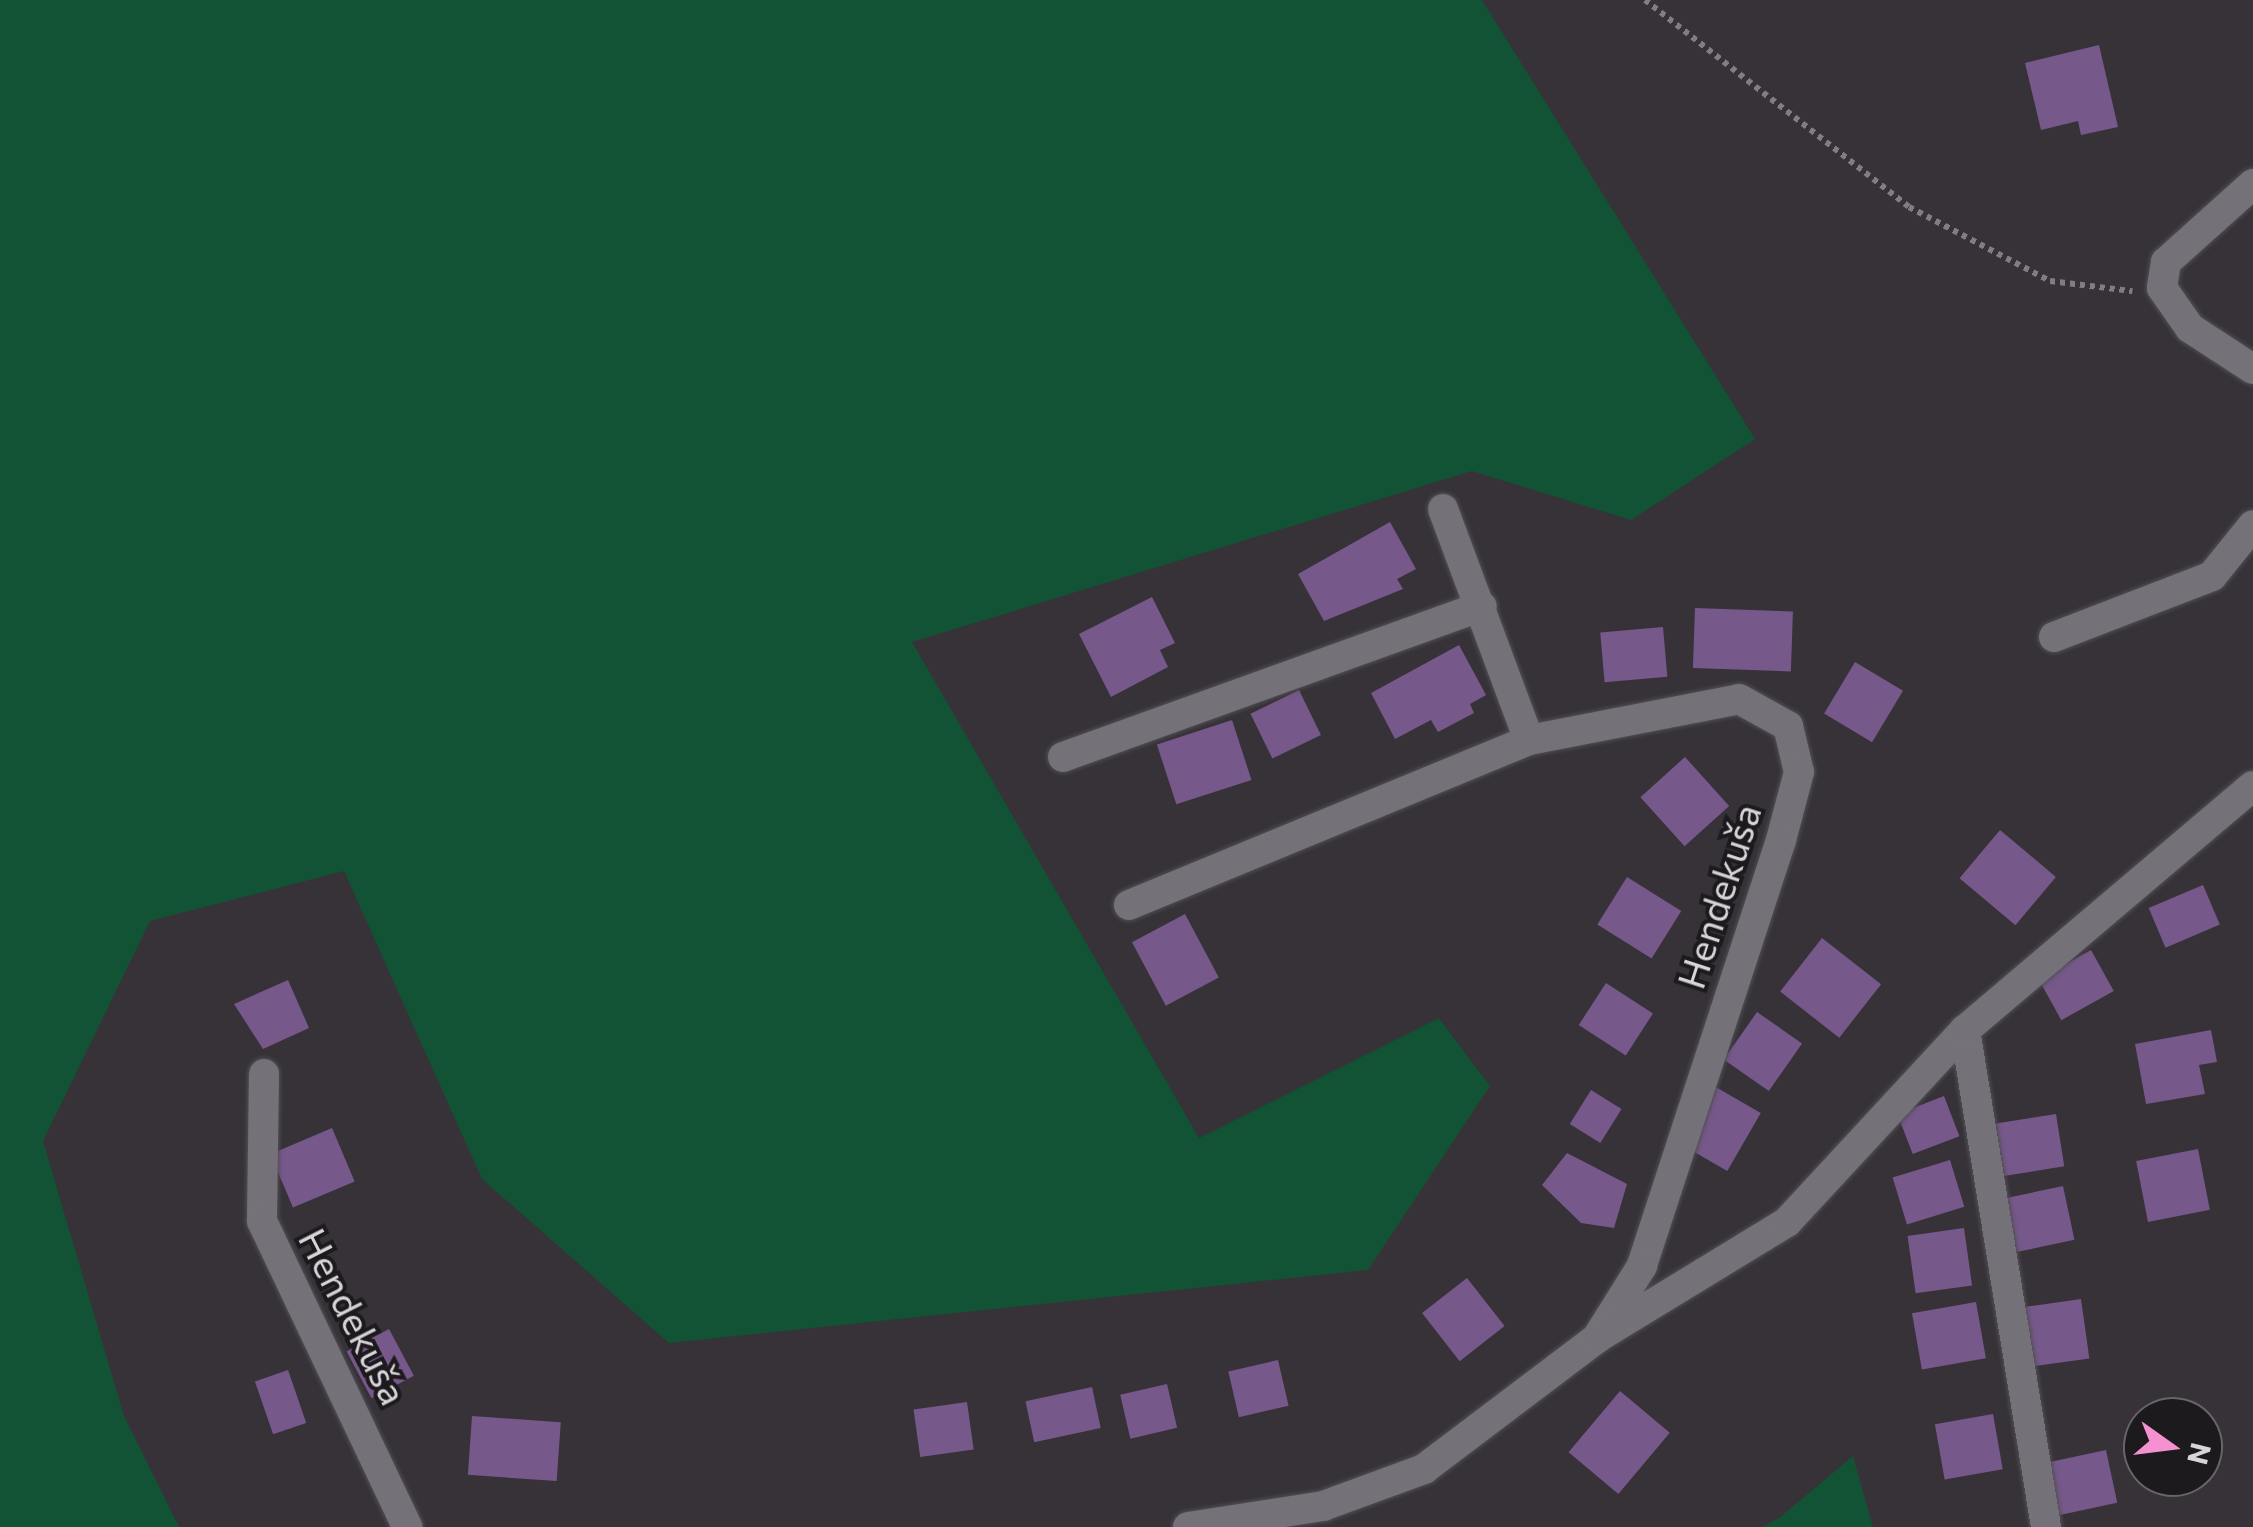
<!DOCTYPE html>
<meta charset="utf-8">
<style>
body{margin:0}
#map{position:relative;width:2253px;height:1527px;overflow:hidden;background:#363238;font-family:Commissioner,sans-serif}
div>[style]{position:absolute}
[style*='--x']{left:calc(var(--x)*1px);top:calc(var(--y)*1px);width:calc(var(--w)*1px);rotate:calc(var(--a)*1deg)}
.green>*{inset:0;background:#125335}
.building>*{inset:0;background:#77588b;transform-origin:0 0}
.path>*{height:6px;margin-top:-3px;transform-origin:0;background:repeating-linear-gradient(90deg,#817d83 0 5px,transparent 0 10px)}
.roads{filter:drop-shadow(0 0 2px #514e54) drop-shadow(0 0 2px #514e54)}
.minor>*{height:30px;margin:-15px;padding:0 15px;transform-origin:15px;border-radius:15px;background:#757179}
span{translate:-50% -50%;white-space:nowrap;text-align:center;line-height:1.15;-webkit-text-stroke:8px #1c1a1d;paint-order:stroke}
.street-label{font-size:38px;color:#d8d5da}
.north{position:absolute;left:2123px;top:1397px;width:100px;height:100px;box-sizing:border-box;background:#1c1a1d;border:2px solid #676569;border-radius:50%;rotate:104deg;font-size:28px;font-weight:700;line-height:40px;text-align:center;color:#d8d5da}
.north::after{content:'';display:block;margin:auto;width:35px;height:45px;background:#f590d1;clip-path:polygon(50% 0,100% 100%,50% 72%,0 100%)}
</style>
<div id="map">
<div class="green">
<div style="clip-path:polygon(0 0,1482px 0,1755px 439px,1631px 520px,1472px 471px,912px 642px,1199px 1138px,1439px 1018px,1490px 1086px,1368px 1270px,669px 1343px,482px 1179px,344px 871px,150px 921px,43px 1141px,124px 1416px,179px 1527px,0 1527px)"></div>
<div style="clip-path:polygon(1853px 1456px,1873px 1527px,1762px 1527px,1779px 1518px)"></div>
</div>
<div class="building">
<div style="clip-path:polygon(2099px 45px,2118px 127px,2081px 135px,2078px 121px,2041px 130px,2025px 63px)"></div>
<div style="clip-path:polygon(1390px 522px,1416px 569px,1397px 579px,1403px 589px,1324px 621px,1298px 574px)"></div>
<div style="clip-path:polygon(1152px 597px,1175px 643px,1160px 650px,1168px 667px,1111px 697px,1079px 634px)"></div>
<div style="left:1695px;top:608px;width:98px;height:60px;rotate:2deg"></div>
<div style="left:1663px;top:627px;width:50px;height:63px;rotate:85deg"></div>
<div style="clip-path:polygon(1459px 645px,1486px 695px,1470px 704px,1474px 713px,1438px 732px,1431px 720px,1395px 739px,1371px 693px)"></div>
<div style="left:1855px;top:662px;width:56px;height:60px;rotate:31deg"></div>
<div style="left:1299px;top:690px;width:50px;height:54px;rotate:64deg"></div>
<div style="left:1232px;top:720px;width:63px;height:79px;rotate:72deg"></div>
<div style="left:1685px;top:757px;width:66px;height:60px;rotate:48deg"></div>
<div style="left:2000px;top:830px;width:73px;height:63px;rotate:40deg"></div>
<div style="left:1627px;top:877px;width:64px;height:56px;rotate:32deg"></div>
<div style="left:2203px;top:885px;width:43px;height:59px;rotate:67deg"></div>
<div style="left:1185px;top:914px;width:72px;height:60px;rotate:62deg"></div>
<div style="left:1822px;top:938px;width:75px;height:68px;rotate:38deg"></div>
<div style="left:2091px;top:950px;width:47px;height:60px;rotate:61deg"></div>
<div style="clip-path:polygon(288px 980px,309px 1028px,263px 1049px,234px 1004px)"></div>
<div style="left:1606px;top:983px;width:56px;height:50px;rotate:33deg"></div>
<div style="left:1757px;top:1012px;width:55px;height:58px;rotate:35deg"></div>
<div style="clip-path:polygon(2211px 1030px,2217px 1062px,2199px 1065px,2205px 1094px,2146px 1104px,2135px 1044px)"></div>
<div style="left:1714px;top:1086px;width:54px;height:67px;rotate:30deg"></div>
<div style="left:1591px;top:1090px;width:36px;height:40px;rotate:32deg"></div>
<div style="left:1944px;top:1096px;width:43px;height:50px;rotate:69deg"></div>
<div style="left:2056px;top:1114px;width:53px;height:61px;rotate:81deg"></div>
<div style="left:332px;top:1128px;width:58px;height:67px;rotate:67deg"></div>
<div style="left:2198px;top:1149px;width:62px;height:63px;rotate:79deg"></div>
<div style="clip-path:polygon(1567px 1153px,1627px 1184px,1614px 1228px,1581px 1223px,1542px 1185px)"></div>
<div style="left:1950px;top:1160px;width:49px;height:60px;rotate:73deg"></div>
<div style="left:2063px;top:1186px;width:55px;height:59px;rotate:78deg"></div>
<div style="left:1964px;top:1228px;width:58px;height:57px;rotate:82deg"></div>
<div style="left:1467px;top:1278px;width:61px;height:57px;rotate:52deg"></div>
<div style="left:2081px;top:1299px;width:60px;height:61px;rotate:82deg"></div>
<div style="left:1976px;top:1302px;width:57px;height:65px;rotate:80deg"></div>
<div style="left:389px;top:1329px;width:53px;height:48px;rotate:62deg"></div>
<div style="left:1278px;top:1360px;width:47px;height:51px;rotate:77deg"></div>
<div style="left:288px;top:1370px;width:56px;height:35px;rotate:71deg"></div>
<div style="left:1167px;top:1384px;width:45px;height:48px;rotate:77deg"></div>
<div style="left:1092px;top:1387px;width:42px;height:68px;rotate:78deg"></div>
<div style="left:1620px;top:1391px;width:65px;height:80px;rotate:40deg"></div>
<div style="left:967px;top:1402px;width:48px;height:54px;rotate:82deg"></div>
<div style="left:1993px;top:1414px;width:56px;height:59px;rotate:80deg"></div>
<div style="left:472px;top:1416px;width:89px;height:59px;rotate:4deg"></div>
<div style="left:2106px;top:1450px;width:54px;height:61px;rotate:78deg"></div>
</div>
<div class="path">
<div style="--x:1645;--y:0;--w:335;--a:38.1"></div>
<div style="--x:1909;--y:207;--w:159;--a:27.7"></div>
<div style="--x:2050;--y:281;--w:83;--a:7"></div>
</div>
<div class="roads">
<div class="minor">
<div style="--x:2253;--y:184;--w:117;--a:138.1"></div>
<div style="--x:2166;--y:262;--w:26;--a:99"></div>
<div style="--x:2162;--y:288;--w:49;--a:55"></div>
<div style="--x:2190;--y:328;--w:75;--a:33.1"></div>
<div style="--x:1443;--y:509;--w:246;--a:69.6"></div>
<div style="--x:2054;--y:637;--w:169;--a:-21.1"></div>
<div style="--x:2212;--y:576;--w:65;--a:-51.2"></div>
<div style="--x:1063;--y:757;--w:445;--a:-19.8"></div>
<div style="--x:1129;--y:905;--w:433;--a:-22.4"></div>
<div style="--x:1529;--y:740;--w:214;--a:-11"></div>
<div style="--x:1739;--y:699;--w:56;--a:28.9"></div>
<div style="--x:1788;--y:726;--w:47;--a:76.6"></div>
<div style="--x:1799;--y:772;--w:70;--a:104.8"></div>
<div style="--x:1781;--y:840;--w:448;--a:108.1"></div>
<div style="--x:1642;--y:1266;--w:85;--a:122"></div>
<div style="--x:1965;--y:1030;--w:504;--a:80.74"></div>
<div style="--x:264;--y:1074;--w:147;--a:90.8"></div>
<div style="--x:262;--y:1221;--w:339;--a:64.6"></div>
<div style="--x:1188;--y:1527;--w:137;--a:-8.8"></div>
<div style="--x:1323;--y:1506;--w:108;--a:-20.1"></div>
<div style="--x:1424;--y:1469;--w:217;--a:-37.1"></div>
<div style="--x:1597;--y:1338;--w:223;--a:-31.4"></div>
<div style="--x:1787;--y:1222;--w:262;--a:-47.2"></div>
<div style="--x:1965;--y:1030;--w:377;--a:-40.3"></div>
</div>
</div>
<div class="street-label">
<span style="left:1718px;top:896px;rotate:-72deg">Hendekuša</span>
<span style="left:354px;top:1316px;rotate:63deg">Hendekuša</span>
</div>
<div class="north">N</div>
</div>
